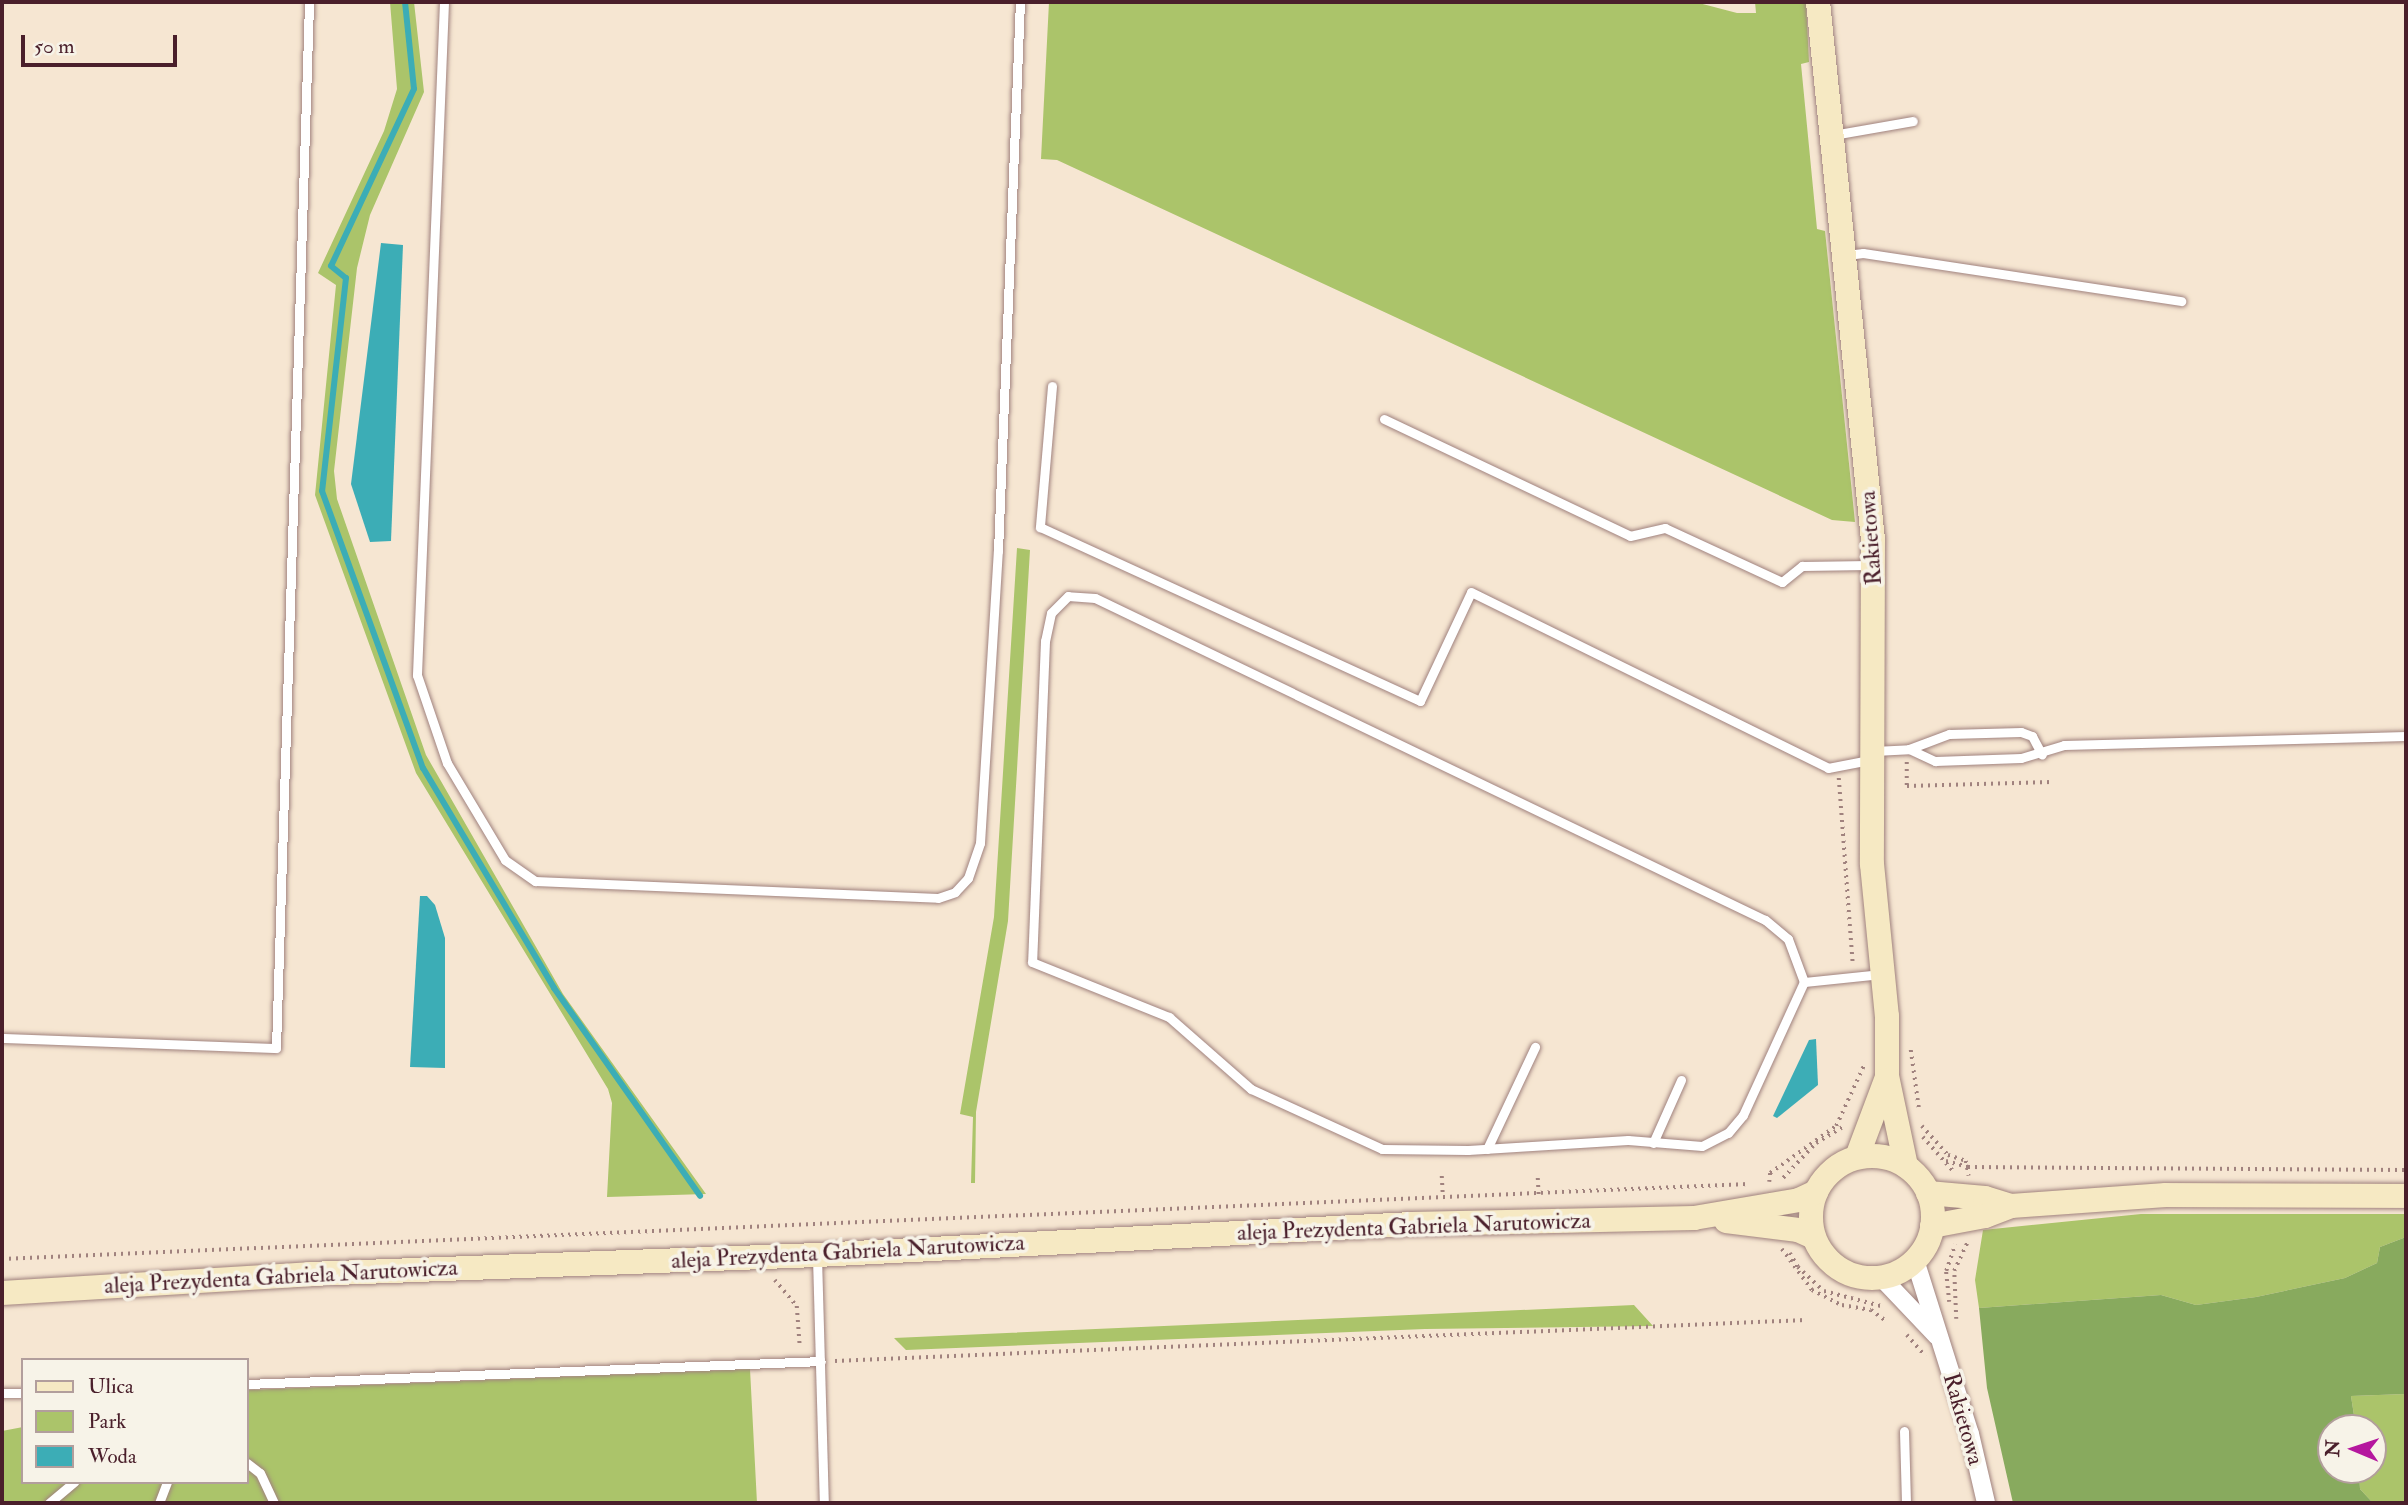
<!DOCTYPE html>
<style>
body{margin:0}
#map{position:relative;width:2408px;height:1505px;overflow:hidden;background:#f6e6d2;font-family:"IM FELL Double Pica",serif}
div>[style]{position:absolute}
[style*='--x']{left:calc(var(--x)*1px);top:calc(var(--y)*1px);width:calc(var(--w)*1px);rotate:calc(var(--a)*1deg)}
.green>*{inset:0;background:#abc46a}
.forest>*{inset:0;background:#88aa5e}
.water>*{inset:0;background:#3cadb6}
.stream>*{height:6px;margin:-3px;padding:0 3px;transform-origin:3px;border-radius:3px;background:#3cadb6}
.path>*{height:3.5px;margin-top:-1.75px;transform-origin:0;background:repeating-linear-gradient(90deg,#a0827e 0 2px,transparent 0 7px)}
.roads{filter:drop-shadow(0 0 2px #a0827e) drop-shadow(0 0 2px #a0827e)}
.lane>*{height:9px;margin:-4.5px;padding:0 4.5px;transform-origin:4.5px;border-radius:4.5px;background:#fff}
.street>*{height:18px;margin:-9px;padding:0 9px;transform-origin:9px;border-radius:9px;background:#fff}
.secondary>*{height:24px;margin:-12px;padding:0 12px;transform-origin:12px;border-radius:12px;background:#f6e9c3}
.secondary>.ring{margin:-12px;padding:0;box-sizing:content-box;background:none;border:24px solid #f6e9c3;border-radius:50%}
span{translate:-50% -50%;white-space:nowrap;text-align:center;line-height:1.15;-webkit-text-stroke:7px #f7f3e8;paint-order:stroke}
.street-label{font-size:23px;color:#4a1f2b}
.frame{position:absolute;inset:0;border:4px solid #4a1f2b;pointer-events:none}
.legend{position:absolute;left:21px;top:1358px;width:228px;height:126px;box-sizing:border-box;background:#f7f3e8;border:2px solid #b29e9c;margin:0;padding:9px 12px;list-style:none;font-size:21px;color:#4a1f2b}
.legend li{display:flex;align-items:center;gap:14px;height:35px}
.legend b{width:35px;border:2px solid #b29e9c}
.north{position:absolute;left:2317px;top:1414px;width:70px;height:70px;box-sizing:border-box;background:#f7f3e8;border:2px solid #b29e9c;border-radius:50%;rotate:272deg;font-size:19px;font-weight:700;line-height:28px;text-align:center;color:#4a1f2b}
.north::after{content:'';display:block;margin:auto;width:24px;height:32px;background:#b5179e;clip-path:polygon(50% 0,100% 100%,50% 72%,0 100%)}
.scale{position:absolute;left:21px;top:35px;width:156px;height:32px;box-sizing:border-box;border:4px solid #4a1f2b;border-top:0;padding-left:9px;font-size:21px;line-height:24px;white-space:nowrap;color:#4a1f2b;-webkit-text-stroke:5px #f7f3e8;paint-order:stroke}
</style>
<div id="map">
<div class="green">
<div style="clip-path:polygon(390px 2px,414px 2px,424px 92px,370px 215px,357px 268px,334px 471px,337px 499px,426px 755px,563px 994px,706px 1194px,607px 1197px,612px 1103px,608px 1089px,416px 773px,315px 495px,336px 285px,318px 273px,384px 131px,397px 89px)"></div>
<div style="clip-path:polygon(1049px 2px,1695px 2px,1737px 13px,1756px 13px,1755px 2px,1806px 2px,1809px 62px,1801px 64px,1817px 229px,1825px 231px,1855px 522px,1832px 520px,1057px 160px,1041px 159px)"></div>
<div style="clip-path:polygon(1017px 548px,1030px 550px,1008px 921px,976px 1112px,975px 1183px,971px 1183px,973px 1117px,960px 1114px,994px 917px)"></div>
<div style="clip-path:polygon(2141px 1214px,2406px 1214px,2406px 1237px,2380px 1247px,2377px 1263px,2345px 1278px,2256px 1297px,2196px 1305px,2161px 1295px,1979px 1308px,1975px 1280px,1983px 1230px)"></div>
<div style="clip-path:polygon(1634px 1305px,1653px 1326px,1425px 1329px,906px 1350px,894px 1338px)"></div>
<div style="clip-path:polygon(750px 1369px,757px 1503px,2px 1503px,2px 1431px,23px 1427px,23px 1482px,247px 1482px,247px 1390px)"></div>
<div style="clip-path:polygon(2406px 1394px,2406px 1503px,2373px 1503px,2360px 1489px,2359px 1470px,2373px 1470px,2373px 1428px,2356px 1428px,2351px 1396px)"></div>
</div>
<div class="forest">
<div style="clip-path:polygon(2406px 1237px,2406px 1394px,2351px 1396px,2356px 1428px,2331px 1428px,2331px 1470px,2359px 1470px,2360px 1489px,2373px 1503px,2013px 1503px,1987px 1388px,1979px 1308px,2161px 1295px,2196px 1305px,2256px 1297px,2345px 1278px,2377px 1263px,2380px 1247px)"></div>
</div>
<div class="water">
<div style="clip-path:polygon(381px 243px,403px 245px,391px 541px,370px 542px,351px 484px)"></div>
<div style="clip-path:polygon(420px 896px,427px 896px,435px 905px,445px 938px,445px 1068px,410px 1067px)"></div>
<div style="clip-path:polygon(1816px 1039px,1818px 1085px,1777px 1118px,1773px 1116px,1809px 1040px)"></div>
</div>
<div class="stream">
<div style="--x:405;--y:2;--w:87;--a:84.1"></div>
<div style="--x:414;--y:89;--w:195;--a:115.1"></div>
<div style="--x:331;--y:266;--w:19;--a:39"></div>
<div style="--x:346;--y:278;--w:214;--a:96.4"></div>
<div style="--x:322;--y:491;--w:295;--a:70"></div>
<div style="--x:423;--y:768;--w:256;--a:59.2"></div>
<div style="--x:554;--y:988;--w:254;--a:54.9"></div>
</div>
<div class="path">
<div style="--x:1907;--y:762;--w:24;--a:90"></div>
<div style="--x:1907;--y:786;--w:145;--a:-1.6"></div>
<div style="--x:1839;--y:778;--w:186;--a:85.7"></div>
<div style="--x:1911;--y:1050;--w:59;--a:82.1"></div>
<div style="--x:1922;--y:1126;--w:39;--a:48"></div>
<div style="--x:1948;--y:1155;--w:19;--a:18"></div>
<div style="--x:1966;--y:1161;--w:15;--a:79"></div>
<div style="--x:1923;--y:1137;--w:48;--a:48.4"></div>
<div style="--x:1946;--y:1161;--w:23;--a:15"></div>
<div style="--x:1968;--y:1167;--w:438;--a:0.4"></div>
<div style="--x:1442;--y:1176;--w:21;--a:87"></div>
<div style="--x:1538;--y:1178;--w:17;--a:87"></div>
<div style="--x:1783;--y:1178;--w:48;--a:-46.7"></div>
<div style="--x:1816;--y:1143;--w:31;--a:-31"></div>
<div style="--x:1769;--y:1182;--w:9;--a:-84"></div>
<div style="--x:1770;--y:1173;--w:81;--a:-35.5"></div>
<div style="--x:1836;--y:1126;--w:67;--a:-65.3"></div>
<div style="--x:1782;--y:1249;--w:51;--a:53.8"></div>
<div style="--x:1812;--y:1290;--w:34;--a:27"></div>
<div style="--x:1842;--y:1305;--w:29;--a:10"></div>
<div style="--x:1871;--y:1310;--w:19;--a:36"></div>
<div style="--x:1790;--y:1253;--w:16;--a:60"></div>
<div style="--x:1798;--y:1267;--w:35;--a:43"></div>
<div style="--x:1824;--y:1291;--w:59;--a:14.7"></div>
<div style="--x:2;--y:1259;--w:1748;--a:-2.46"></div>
<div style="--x:775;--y:1280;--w:34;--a:50"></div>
<div style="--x:797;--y:1306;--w:41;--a:85.8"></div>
<div style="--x:1949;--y:1302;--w:31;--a:-96"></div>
<div style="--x:1946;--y:1271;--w:28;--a:-71"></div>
<div style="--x:1956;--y:1319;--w:48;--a:-92.4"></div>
<div style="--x:1954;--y:1271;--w:31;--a:-65"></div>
<div style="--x:1907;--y:1335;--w:28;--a:49"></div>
<div style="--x:835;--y:1361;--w:971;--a:-2.42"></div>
</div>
<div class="roads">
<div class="lane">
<div style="--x:444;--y:2;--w:674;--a:92.3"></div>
<div style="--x:417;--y:675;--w:93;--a:71.2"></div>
<div style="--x:447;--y:763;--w:113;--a:59.1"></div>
<div style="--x:505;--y:860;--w:37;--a:35"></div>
<div style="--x:535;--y:881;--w:403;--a:2.4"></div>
<div style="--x:938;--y:898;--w:18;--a:-19"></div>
<div style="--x:955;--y:892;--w:19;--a:-47"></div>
<div style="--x:968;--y:878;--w:37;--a:-71"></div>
<div style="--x:980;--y:843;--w:293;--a:-86.5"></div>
<div style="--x:998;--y:551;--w:549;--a:-87.71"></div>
<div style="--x:1833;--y:135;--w:81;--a:-9.9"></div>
<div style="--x:1847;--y:255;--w:16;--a:-7"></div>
<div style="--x:1863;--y:253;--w:322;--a:8.6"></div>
<div style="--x:1052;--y:386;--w:142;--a:94.9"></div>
<div style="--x:1040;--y:527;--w:418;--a:24.6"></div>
<div style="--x:1420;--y:701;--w:120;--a:-64.9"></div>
<div style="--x:1471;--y:592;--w:398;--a:26.2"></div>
<div style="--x:1828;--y:768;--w:42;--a:-11"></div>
<div style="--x:1384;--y:419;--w:272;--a:25.4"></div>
<div style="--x:1630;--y:536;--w:36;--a:-13"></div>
<div style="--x:1665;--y:528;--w:129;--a:24.8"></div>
<div style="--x:1782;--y:582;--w:26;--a:-39"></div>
<div style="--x:1802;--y:566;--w:67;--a:-0.9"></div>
<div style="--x:1909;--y:749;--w:29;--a:25"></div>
<div style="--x:1935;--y:761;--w:86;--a:-2"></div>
<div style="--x:2021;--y:758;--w:45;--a:-16.8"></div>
<div style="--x:2064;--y:745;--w:342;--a:-1.5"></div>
<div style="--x:1874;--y:751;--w:35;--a:-3"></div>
<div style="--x:1909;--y:749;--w:43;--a:-20.6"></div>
<div style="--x:1949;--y:734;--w:72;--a:-1.6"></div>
<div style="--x:2021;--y:732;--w:12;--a:20"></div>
<div style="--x:2032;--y:736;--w:21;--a:62"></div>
<div style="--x:1804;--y:982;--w:46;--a:-110.4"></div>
<div style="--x:1788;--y:939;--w:30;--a:-140"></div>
<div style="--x:1765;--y:920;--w:743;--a:-154.33"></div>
<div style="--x:1095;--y:598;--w:27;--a:-176"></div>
<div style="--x:1068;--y:596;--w:24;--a:135"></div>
<div style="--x:1051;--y:613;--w:29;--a:102"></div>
<div style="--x:1045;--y:641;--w:321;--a:92.3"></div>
<div style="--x:1032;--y:962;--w:148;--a:21.9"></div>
<div style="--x:1169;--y:1017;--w:109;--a:41.3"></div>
<div style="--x:1251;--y:1089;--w:144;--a:24.6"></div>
<div style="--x:1382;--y:1149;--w:86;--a:0.7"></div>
<div style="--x:1468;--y:1150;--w:160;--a:-3.6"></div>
<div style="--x:1628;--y:1140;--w:74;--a:4.6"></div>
<div style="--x:1702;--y:1146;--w:29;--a:-27"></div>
<div style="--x:1728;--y:1133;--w:23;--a:-50"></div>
<div style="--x:1743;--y:1115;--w:146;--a:-65.4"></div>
<div style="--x:1804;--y:982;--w:78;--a:-5.9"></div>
<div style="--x:2;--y:1038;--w:274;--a:2.1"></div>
<div style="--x:276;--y:1048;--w:1047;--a:-88.19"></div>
<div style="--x:1653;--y:1143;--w:69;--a:-66"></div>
<div style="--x:1487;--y:1149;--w:113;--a:-64.8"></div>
<div style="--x:817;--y:1257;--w:246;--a:88.4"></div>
<div style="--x:247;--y:1384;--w:574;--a:-2.29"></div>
<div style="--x:2;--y:1393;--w:21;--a:0"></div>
<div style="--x:1904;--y:1431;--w:72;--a:88.4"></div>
<div style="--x:247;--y:1463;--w:16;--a:38"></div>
<div style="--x:260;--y:1473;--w:33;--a:65"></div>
<div style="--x:49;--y:1503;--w:33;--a:-40"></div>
<div style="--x:159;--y:1503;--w:22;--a:-69"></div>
</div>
<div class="street">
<div style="--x:1915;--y:1260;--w:182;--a:72.5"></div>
<div style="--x:1970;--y:1434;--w:71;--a:76.9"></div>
<div style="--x:1881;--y:1277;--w:81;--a:46.5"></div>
</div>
<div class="secondary">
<div style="--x:1818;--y:2;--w:541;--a:84.16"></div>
<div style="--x:1873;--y:540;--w:324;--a:90.2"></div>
<div style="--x:1872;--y:864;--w:153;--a:84.4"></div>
<div style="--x:1887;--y:1016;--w:60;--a:90"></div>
<div style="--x:1887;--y:1076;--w:92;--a:78.1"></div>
<div class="ring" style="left:1811px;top:1156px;width:98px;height:98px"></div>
<div style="--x:1857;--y:1157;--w:82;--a:-69.4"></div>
<div style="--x:1928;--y:1193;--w:57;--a:5"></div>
<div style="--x:1985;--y:1198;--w:27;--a:17"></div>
<div style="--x:1726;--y:1221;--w:73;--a:7.1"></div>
<div style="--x:1798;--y:1230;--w:17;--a:24"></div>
<div style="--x:1932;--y:1226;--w:54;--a:-10.7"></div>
<div style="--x:1985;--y:1216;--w:28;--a:-21"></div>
<div style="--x:2011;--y:1206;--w:155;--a:-4.1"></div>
<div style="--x:2166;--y:1195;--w:240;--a:0.2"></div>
<div style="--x:2;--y:1293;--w:308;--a:-3.5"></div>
<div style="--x:309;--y:1274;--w:508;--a:-2.14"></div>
<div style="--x:817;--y:1255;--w:596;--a:-2.98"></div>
<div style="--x:1412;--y:1224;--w:282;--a:-1.2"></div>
<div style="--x:1694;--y:1218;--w:107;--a:-9.7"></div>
<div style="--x:1799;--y:1200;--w:19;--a:-25"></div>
</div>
</div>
<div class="street-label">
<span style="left:1871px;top:538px;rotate:-94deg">Rakietowa</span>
<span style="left:1414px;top:1227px;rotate:-2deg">aleja Prezydenta Gabriela Narutowicza</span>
<span style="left:848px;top:1252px;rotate:-3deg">aleja Prezydenta Gabriela Narutowicza</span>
<span style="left:281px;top:1277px;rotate:-3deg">aleja Prezydenta Gabriela Narutowicza</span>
<span style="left:1963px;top:1419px;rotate:74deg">Rakietowa</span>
</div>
<div class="frame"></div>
<ul class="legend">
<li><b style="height:9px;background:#f6e9c3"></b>Ulica</li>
<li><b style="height:19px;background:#abc46a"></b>Park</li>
<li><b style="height:19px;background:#3cadb6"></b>Woda</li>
</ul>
<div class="north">N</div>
<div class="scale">50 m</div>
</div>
